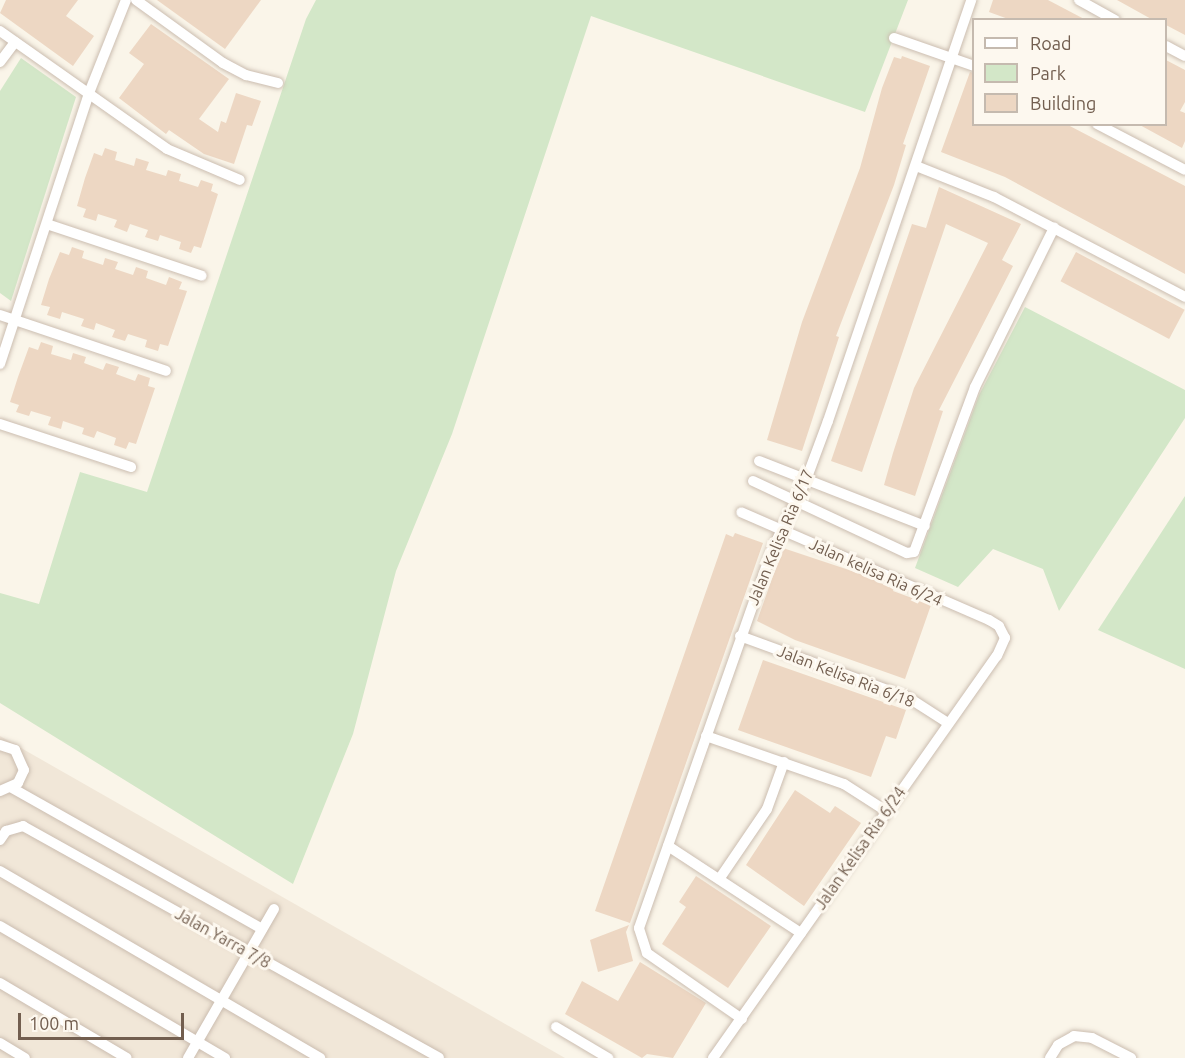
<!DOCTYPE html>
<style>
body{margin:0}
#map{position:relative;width:1185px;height:1058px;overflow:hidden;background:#faf5e9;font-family:Ubuntu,sans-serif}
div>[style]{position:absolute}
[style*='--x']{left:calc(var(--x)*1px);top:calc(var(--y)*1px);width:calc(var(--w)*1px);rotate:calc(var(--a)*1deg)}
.residential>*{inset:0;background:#f1e7d8}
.green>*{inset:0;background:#d3e7c8}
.building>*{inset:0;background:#edd7c3;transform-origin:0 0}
.roads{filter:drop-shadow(0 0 2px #cbbdb0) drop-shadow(0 0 2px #cbbdb0)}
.minor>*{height:10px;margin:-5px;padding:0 5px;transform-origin:5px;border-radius:5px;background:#fff}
span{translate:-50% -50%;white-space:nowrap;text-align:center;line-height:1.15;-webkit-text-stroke:6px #fdf8ef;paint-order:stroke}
.street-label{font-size:16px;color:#725e4f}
.legend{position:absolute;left:972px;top:18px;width:195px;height:108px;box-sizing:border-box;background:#fdf8ef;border:2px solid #c5baaf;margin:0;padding:8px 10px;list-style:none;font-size:18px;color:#725e4f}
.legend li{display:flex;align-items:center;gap:12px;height:30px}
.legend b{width:30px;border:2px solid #c5baaf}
.scale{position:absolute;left:18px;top:1013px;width:166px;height:27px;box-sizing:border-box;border:3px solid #725e4f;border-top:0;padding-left:8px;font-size:18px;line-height:21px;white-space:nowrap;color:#725e4f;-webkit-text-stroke:4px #fdf8ef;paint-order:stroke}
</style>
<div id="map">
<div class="residential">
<div style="clip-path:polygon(0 736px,565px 1058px,0 1058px)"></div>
</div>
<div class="green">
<div style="clip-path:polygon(316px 0,908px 0,865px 112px,591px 16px,452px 434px,396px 571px,353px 734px,293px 884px,0 703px,0 593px,39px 604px,80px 472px,147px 492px,306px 19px)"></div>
<div style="clip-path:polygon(21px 58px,76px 97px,11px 301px,0 293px,0 91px)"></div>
<div style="clip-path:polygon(1025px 307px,1185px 390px,1185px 418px,1059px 611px,1043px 569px,993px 549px,958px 587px,915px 568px,979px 395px)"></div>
<div style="clip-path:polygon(1185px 496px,1185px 669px,1098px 630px)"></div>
</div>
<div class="building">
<div style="clip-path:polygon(6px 0,78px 0,66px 16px,94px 36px,73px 66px,0 13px)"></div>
<div style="clip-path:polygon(157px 0,261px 0,225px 49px)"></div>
<div style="clip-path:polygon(993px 0,1048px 0,1086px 20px,1011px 20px,989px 12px)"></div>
<div style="clip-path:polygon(1117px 0,1185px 0,1185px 35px,1166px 25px,1166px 20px,1153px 20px)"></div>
<div style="clip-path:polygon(151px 24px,229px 79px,199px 119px,218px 132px,221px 121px,226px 123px,236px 93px,261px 101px,252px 126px,247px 125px,234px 164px,204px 154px,169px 130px,166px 134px,119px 98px,144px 64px,129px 53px)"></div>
<div style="clip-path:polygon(902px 56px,930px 66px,903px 144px,906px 145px,894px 185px,836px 336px,839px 337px,802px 451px,767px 440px,802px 322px,860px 168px,882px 88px,894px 57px,901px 59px)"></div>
<div style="clip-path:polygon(1166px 60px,1185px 70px,1185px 102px,1180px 111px,1185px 113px,1185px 141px,1182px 148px,1138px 124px,1166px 124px)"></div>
<div style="clip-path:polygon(970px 72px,974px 73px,974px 124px,1066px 124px,1185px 186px,1185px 274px,1005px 177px,941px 152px)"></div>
<div style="clip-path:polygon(105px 148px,117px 152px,115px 160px,134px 166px,136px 158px,149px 162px,146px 170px,166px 176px,168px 170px,181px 174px,179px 181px,198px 187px,201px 180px,213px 184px,211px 191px,218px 194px,201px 248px,194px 246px,191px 253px,179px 249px,181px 242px,160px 235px,158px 241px,145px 237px,148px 230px,130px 224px,127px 232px,114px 227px,117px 220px,98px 214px,96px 221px,83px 217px,86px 209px,77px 206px,85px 178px,94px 153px,102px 156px)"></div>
<div style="clip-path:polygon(939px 187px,1021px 224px,1002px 260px,1013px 266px,939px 410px,943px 411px,915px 496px,884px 485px,893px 453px,914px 388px,988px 243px,946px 224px,862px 472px,831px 461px,912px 224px,926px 228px)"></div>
<div style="clip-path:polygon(72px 247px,84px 251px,82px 258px,103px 265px,105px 258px,118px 262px,115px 269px,133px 275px,136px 267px,148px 271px,146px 278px,166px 285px,169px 277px,182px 282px,179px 289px,187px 291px,168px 346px,160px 344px,158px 351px,145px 347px,147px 340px,128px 334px,125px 341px,112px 337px,115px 330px,96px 323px,94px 330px,81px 326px,84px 319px,62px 312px,60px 319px,47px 315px,50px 307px,41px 305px,49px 279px,60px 252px,69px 255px)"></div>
<div style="left:1076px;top:252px;width:123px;height:33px;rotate:28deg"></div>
<div style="clip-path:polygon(41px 342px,53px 346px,51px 354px,71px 360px,73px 353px,86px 357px,84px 363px,103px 370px,106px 363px,119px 367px,116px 374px,135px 381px,138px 374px,150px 378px,148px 386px,155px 388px,136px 444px,129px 442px,126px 449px,114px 445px,116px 438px,97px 431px,94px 438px,82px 434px,84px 428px,63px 421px,61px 429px,48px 425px,51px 417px,31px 411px,29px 416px,16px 412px,19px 405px,10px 402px,18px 377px,29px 347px,38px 350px)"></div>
<div style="clip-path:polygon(735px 533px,763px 543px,630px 923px,595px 911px,726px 534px,733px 537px)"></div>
<div style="clip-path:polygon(783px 548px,858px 573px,894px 588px,893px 591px,931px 605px,905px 679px,795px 640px,757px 621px)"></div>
<div style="clip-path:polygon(763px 660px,906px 710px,896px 739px,886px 736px,871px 777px,738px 730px)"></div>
<div style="clip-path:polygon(795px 790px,830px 813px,835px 806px,861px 823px,804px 906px,746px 865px)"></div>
<div style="clip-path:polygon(696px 876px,771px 926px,728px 988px,662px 944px,686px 907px,679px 902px)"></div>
<div style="clip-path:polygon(629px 925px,626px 932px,633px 961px,598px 972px,590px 940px)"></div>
<div style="clip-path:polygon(640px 962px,706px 1003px,673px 1058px,647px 1054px,642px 1058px,565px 1014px,582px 981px,618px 1001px)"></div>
</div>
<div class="roads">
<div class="minor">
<div style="--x:136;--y:0;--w:107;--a:35.9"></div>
<div style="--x:223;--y:63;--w:26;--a:28"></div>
<div style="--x:246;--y:75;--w:33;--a:14"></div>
<div style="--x:1079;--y:0;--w:41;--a:29.1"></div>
<div style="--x:0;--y:31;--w:204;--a:35.2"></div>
<div style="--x:167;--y:149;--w:79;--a:23"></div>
<div style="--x:894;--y:38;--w:85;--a:19.3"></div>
<div style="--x:1166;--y:46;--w:21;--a:28"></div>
<div style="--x:0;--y:62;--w:25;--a:-53"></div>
<div style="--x:1097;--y:124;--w:99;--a:27.6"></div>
<div style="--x:916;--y:166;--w:84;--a:21.7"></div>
<div style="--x:994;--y:197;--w:216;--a:27.6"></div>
<div style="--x:47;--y:224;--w:163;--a:18.5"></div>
<div style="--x:0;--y:315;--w:175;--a:18.6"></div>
<div style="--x:0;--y:364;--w:285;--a:-71.8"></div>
<div style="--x:89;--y:93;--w:100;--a:-68.3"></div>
<div style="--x:0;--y:424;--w:138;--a:18.2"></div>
<div style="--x:759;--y:461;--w:178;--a:21.4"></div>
<div style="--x:753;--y:481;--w:170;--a:25.1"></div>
<div style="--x:907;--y:553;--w:7;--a:-8"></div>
<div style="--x:914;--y:552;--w:176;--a:-69.7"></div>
<div style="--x:975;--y:387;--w:178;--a:-63.6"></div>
<div style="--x:740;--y:636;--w:180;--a:20.1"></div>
<div style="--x:909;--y:698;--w:46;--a:32.7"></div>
<div style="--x:706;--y:736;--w:146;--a:19.2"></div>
<div style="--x:844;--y:784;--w:50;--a:32.7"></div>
<div style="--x:0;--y:745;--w:16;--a:18"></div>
<div style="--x:15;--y:750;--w:22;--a:66"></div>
<div style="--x:24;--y:770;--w:14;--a:115"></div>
<div style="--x:18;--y:783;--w:20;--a:156"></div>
<div style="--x:12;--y:788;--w:287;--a:29.4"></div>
<div style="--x:0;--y:840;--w:11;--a:-56"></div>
<div style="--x:6;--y:831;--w:18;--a:-16"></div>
<div style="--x:23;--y:826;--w:476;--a:29.1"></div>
<div style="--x:668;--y:846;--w:159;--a:33.2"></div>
<div style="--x:0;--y:871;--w:371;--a:30.3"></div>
<div style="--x:720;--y:878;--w:83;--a:-55.7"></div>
<div style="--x:767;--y:809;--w:50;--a:-70.1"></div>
<div style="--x:0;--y:926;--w:261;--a:30.4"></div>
<div style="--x:0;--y:983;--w:147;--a:30.6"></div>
<div style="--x:742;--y:1019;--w:116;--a:-145.2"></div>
<div style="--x:647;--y:953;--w:26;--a:-108"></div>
<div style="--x:639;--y:928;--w:401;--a:-70.6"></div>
<div style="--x:772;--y:550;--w:78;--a:-64.1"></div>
<div style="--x:806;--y:480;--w:63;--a:-69.6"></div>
<div style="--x:828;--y:421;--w:445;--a:-71.2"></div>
<div style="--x:556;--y:1027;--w:61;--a:30.8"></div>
<div style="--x:0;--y:1043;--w:29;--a:31"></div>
<div style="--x:188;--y:1058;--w:172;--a:-60"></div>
<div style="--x:713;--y:1058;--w:492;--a:-54.8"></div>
<div style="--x:997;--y:656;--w:20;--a:-66"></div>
<div style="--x:1005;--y:638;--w:13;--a:-117"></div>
<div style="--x:999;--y:626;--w:12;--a:-149"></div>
<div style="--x:989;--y:620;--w:270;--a:-156.5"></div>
<div style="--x:1050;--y:1058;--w:15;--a:-58"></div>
<div style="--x:1058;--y:1045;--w:18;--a:-29"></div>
<div style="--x:1074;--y:1036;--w:18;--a:6"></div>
<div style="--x:1092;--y:1038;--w:44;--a:27.1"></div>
</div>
</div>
<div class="street-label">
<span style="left:780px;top:537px;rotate:-67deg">Jalan Kelisa Ria 6/17</span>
<span style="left:876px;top:572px;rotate:24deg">Jalan kelisa Ria 6/24</span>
<span style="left:846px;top:676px;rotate:21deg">Jalan Kelisa Ria 6/18</span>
<span style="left:860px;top:848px;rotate:-55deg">Jalan Kelisa Ria 6/24</span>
<span style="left:223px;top:938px;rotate:29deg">Jalan Yarra 7/8</span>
</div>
<ul class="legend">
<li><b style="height:8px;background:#fff"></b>Road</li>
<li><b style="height:16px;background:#d3e7c8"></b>Park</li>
<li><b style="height:16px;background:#edd7c3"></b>Building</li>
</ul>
<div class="scale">100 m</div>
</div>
